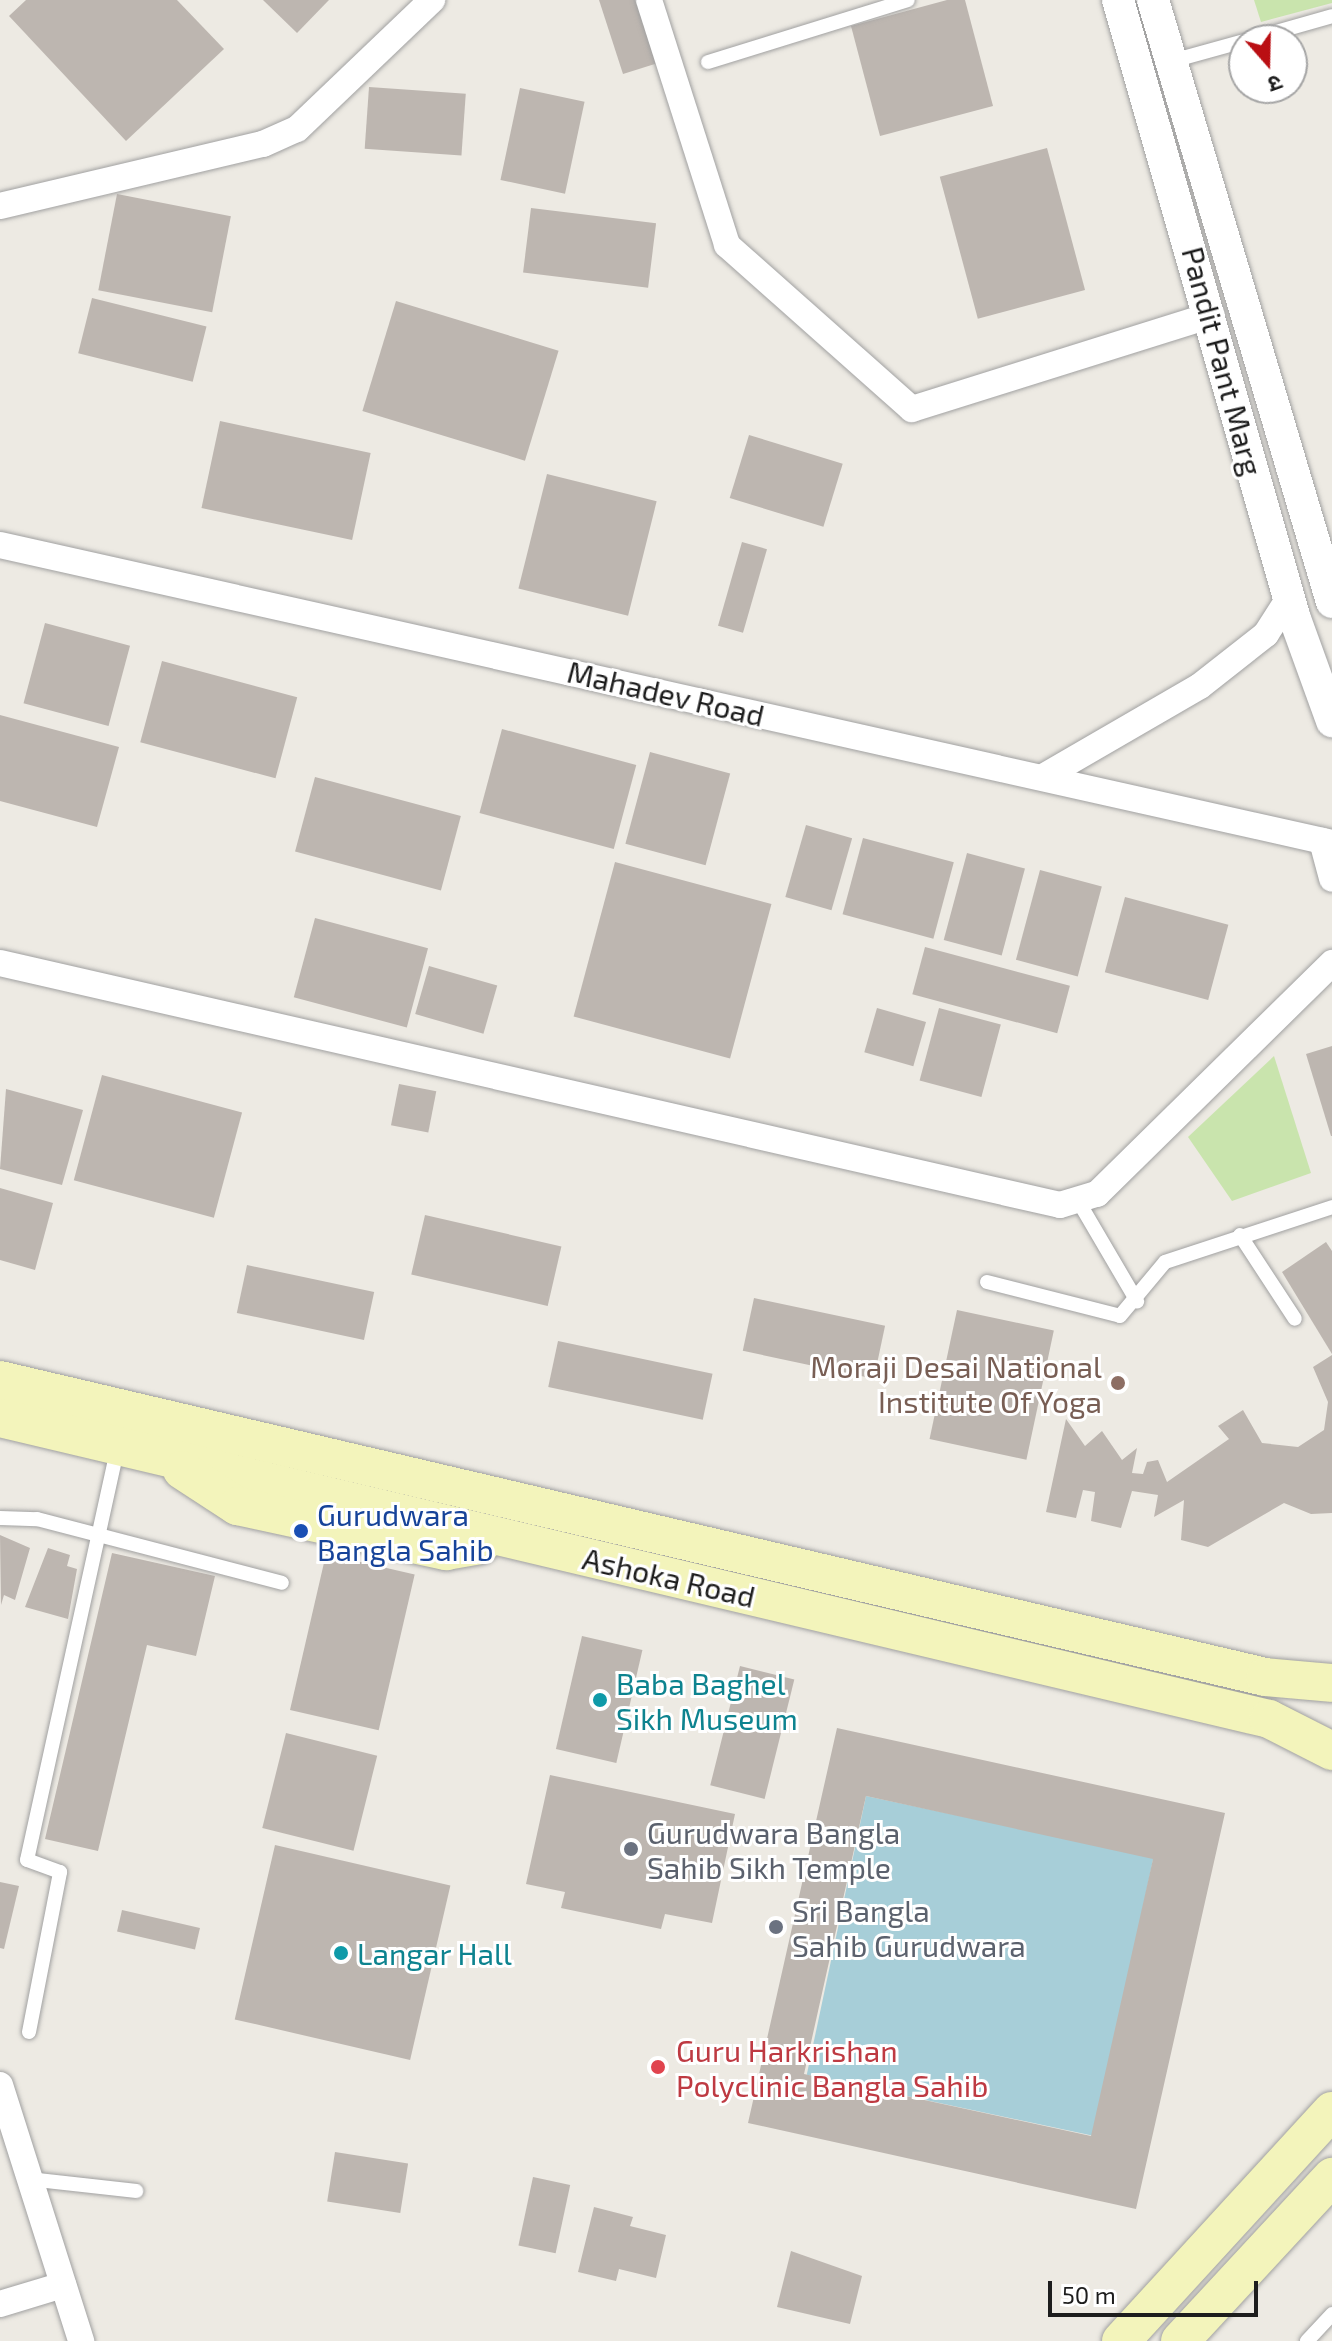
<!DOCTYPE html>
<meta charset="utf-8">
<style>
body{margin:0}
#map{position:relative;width:1332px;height:2341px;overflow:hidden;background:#edeae3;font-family:"Exo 2","Noto Sans Devanagari",sans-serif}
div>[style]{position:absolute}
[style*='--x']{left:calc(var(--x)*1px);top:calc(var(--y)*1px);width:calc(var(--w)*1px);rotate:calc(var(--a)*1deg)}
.grass>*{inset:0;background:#c9e4ad}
.water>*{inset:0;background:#a7ced8;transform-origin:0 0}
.building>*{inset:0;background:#bdb6b0;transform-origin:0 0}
.roads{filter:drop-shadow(0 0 2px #a1a1a1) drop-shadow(0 0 2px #a1a1a1)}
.service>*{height:14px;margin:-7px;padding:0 7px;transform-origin:7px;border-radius:7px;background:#fff}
.minor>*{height:26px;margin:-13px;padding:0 13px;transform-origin:13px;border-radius:13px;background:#fff}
.tertiary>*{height:32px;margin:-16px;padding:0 16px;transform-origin:16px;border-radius:16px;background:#fff}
.secondary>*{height:38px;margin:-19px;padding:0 19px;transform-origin:19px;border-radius:19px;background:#f3f4bb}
.dots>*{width:22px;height:22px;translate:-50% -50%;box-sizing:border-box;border:4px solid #fff;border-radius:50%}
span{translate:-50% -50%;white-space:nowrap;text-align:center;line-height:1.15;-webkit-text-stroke:6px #fff;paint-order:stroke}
.street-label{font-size:30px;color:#1d1d1d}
.education-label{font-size:30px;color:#785e54}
.right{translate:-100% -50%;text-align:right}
.transit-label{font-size:30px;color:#164399}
.left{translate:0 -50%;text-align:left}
.culture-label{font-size:30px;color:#0d838f}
.worship-label{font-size:30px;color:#5b616d}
.health-label{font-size:30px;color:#be3a42}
.north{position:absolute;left:1228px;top:24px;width:80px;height:80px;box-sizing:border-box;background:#fff;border:2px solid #a5a5a5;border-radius:50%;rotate:160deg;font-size:22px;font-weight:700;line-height:32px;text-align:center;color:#1d1d1d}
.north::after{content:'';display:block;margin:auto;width:28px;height:36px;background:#ba0f13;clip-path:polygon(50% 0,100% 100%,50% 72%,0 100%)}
.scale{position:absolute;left:1048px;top:2281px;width:210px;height:36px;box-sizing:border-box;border:4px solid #1d1d1d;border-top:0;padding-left:10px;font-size:24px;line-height:28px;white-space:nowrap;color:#1d1d1d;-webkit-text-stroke:6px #fff;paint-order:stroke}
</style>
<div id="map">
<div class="grass">
<div style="clip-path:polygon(1254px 0,1332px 0,1332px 3px,1261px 22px)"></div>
<div style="clip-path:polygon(1274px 1056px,1311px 1173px,1232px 1201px,1188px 1137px)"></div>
</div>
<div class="water">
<div style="left:866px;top:1796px;width:294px;height:285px;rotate:12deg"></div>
</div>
<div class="building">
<div style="clip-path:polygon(26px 0,177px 0,224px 49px,126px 141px,9px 16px)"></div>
<div style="clip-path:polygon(263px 0,329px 0,297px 33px)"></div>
<div style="clip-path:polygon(599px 0,637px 0,658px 63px,623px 74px)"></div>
<div style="clip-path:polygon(947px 0,965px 0,993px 106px,880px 136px,851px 26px)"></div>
<div style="left:369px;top:87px;width:97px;height:62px;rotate:4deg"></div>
<div style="left:520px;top:88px;width:66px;height:94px;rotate:12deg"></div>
<div style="left:1047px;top:148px;width:147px;height:111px;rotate:75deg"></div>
<div style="left:117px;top:194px;width:116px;height:98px;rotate:11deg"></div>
<div style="left:531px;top:208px;width:126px;height:65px;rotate:7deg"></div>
<div style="left:92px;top:298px;width:118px;height:57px;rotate:14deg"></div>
<div style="left:396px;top:301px;width:170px;height:115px;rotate:17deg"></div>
<div style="left:220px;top:421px;width:154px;height:89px;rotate:12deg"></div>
<div style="left:749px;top:435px;width:98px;height:66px;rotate:17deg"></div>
<div style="left:547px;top:474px;width:113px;height:118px;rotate:14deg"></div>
<div style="left:742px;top:542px;width:26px;height:87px;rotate:16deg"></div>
<div style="left:45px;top:623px;width:88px;height:83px;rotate:15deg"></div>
<div style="left:162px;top:661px;width:140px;height:84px;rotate:15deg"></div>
<div style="clip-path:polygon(0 715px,119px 747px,97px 827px,0 801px)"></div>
<div style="left:502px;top:729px;width:139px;height:87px;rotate:15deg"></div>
<div style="left:650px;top:752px;width:83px;height:95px;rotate:15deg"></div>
<div style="left:315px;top:777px;width:151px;height:77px;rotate:15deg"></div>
<div style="left:806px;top:825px;width:48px;height:75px;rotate:16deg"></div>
<div style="left:863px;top:838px;width:94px;height:79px;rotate:15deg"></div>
<div style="left:967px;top:853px;width:60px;height:90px;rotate:15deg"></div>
<div style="left:615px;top:862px;width:162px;height:160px;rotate:15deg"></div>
<div style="left:1040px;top:870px;width:64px;height:93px;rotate:15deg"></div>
<div style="left:1125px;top:897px;width:107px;height:78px;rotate:15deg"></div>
<div style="left:315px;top:918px;width:117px;height:82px;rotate:15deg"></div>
<div style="left:925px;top:947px;width:150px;height:49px;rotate:15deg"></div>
<div style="left:429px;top:966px;width:71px;height:50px;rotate:16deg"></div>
<div style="left:877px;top:1008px;width:51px;height:46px;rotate:16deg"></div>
<div style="left:939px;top:1008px;width:64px;height:75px;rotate:15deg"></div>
<div style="clip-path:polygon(1332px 1046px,1332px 1136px,1331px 1136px,1306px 1054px)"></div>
<div style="left:102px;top:1075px;width:145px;height:109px;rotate:15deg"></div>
<div style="left:399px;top:1084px;width:38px;height:42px;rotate:11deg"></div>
<div style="clip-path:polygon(6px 1089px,83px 1110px,62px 1185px,0 1169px)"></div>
<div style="clip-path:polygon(0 1188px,53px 1203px,35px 1270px,0 1260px)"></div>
<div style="left:425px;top:1215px;width:140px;height:61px;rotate:13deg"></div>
<div style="clip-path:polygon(1326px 1242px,1332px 1251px,1332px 1354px,1282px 1272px)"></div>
<div style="left:247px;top:1265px;width:130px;height:49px;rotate:12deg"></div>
<div style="left:754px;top:1298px;width:134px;height:54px;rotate:12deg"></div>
<div style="left:957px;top:1310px;width:99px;height:132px;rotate:12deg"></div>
<div style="left:558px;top:1341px;width:158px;height:47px;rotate:12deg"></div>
<div style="clip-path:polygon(1332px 1355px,1332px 1513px,1311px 1514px,1284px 1503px,1208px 1547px,1181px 1540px,1184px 1500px,1154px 1517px,1158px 1495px,1132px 1491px,1121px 1528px,1091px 1521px,1095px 1492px,1083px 1490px,1076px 1518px,1046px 1512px,1066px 1419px,1085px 1446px,1102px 1431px,1122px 1460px,1137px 1448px,1132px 1473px,1143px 1474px,1147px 1462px,1158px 1460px,1167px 1482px,1229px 1439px,1218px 1426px,1243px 1410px,1262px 1443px,1298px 1447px,1324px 1430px,1328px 1402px,1313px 1367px)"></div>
<div style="clip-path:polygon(0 1535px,30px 1548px,15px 1600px,4px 1595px,1px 1605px)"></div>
<div style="clip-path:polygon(48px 1548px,70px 1555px,67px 1566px,77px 1569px,68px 1619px,25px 1607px)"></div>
<div style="clip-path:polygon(112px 1553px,215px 1576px,196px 1656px,147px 1645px,98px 1851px,45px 1839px)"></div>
<div style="left:326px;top:1554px;width:91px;height:160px;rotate:13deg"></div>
<div style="left:582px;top:1636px;width:62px;height:116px;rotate:13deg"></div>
<div style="left:740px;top:1666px;width:56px;height:123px;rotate:14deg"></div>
<div style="clip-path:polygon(evenodd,837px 1728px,1225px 1813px,1136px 2209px,748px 2123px,837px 1728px,866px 1796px,1153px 1859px,1091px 2136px,804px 2074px,866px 1796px)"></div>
<div style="left:286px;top:1733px;width:94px;height:98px;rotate:14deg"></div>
<div style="clip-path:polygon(550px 1775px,735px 1814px,712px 1923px,665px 1914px,661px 1929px,561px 1908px,565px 1892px,526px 1884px)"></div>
<div style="left:275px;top:1845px;width:180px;height:179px;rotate:13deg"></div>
<div style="clip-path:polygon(0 1882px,19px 1886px,4px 1949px,0 1948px)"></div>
<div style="left:122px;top:1910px;width:80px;height:22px;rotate:13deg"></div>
<div style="left:335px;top:2152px;width:74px;height:50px;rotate:9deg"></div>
<div style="left:533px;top:2177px;width:38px;height:70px;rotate:12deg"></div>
<div style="clip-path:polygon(594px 2207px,633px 2217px,630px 2226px,666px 2235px,656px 2278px,619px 2269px,616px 2281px,578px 2272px)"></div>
<div style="clip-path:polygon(791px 2251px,862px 2276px,850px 2324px,777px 2307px)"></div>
</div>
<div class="roads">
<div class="service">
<div style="--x:1248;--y:40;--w:87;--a:-15.9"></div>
<div style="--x:1172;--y:61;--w:75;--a:-15.5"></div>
<div style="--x:708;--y:62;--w:209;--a:-17.2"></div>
<div style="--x:1080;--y:1204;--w:113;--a:59.6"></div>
<div style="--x:1240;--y:1235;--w:100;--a:56.8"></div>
<div style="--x:987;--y:1282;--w:137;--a:14.3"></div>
<div style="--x:1120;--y:1316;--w:70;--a:-50.2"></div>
<div style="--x:1165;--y:1262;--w:176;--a:-18.2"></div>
<div style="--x:0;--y:1518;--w:37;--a:2"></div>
<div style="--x:37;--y:1519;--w:253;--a:14.6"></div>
<div style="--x:29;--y:2032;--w:163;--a:-79"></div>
<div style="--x:60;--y:1872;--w:35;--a:-160"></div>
<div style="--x:27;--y:1860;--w:421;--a:-77.6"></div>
<div style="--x:29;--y:2179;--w:108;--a:6.4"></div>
<div style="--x:1307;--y:2341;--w:37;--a:-47"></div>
</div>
<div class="minor">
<div style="--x:649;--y:0;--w:257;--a:72.3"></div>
<div style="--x:727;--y:245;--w:247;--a:41.6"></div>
<div style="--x:912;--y:409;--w:314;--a:-17.4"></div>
<div style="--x:0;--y:206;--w:270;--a:-13.3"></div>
<div style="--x:263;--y:144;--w:37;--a:-24"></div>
<div style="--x:297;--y:129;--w:187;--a:-43.7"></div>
<div style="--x:0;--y:545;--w:1365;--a:12.61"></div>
<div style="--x:1043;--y:777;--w:181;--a:-30.1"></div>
<div style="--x:1200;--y:686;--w:84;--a:-38.2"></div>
<div style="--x:1266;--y:634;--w:43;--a:-57.4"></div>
<div style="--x:1322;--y:841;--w:39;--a:75"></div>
<div style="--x:0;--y:963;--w:1087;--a:12.86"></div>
<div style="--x:1060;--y:1205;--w:39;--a:-17"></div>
<div style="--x:1097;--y:1194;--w:330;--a:-44.5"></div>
<div style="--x:0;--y:2085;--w:269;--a:72.4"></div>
<div style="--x:0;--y:2304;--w:66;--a:-16.8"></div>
</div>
<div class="tertiary">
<div style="--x:1118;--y:0;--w:641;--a:74.05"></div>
<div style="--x:1294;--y:616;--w:112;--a:70.1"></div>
<div style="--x:1153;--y:0;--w:628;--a:73.44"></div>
</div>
<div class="secondary">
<div style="--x:0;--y:1380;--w:1299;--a:13.21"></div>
<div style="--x:1265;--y:1677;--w:67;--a:5.1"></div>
<div style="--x:0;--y:1418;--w:1304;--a:13.34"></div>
<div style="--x:1269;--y:1719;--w:71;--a:26.9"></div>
<div style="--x:182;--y:1470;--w:66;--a:33.2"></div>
<div style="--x:237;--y:1506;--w:214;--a:12.2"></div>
<div style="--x:446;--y:1551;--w:35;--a:-10"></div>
<div style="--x:1121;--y:2341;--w:312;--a:-47.5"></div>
<div style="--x:1180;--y:2341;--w:224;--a:-47.2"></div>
</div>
</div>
<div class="dots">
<div style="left:1118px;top:1383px;background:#8d6e63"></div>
<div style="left:301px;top:1531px;background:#1a4fb4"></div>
<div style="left:600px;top:1700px;background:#0f9aa8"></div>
<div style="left:631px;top:1849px;background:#6b7280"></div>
<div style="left:776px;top:1927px;background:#6b7280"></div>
<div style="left:341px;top:1953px;background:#0f9aa8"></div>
<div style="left:658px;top:2067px;background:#e0444e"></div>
</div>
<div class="street-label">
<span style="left:1223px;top:361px;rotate:75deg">Pandit Pant Marg</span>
<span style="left:666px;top:693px;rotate:13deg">Mahadev Road</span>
<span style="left:669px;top:1577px;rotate:13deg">Ashoka Road</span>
</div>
<div class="education-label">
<span class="right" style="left:1102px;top:1383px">Moraji Desai National<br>Institute Of Yoga</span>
</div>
<div class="transit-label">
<span class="left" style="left:317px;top:1531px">Gurudwara<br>Bangla Sahib</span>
</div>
<div class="culture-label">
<span class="left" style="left:616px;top:1700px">Baba Baghel<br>Sikh Museum</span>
<span class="left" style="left:357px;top:1953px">Langar Hall</span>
</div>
<div class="worship-label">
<span class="left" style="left:647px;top:1849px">Gurudwara Bangla<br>Sahib Sikh Temple</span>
<span class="left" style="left:792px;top:1927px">Sri Bangla<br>Sahib Gurudwara</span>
</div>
<div class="health-label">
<span class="left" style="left:676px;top:2067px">Guru Harkrishan<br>Polyclinic Bangla Sahib</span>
</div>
<div class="north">उ</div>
<div class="scale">50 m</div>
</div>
